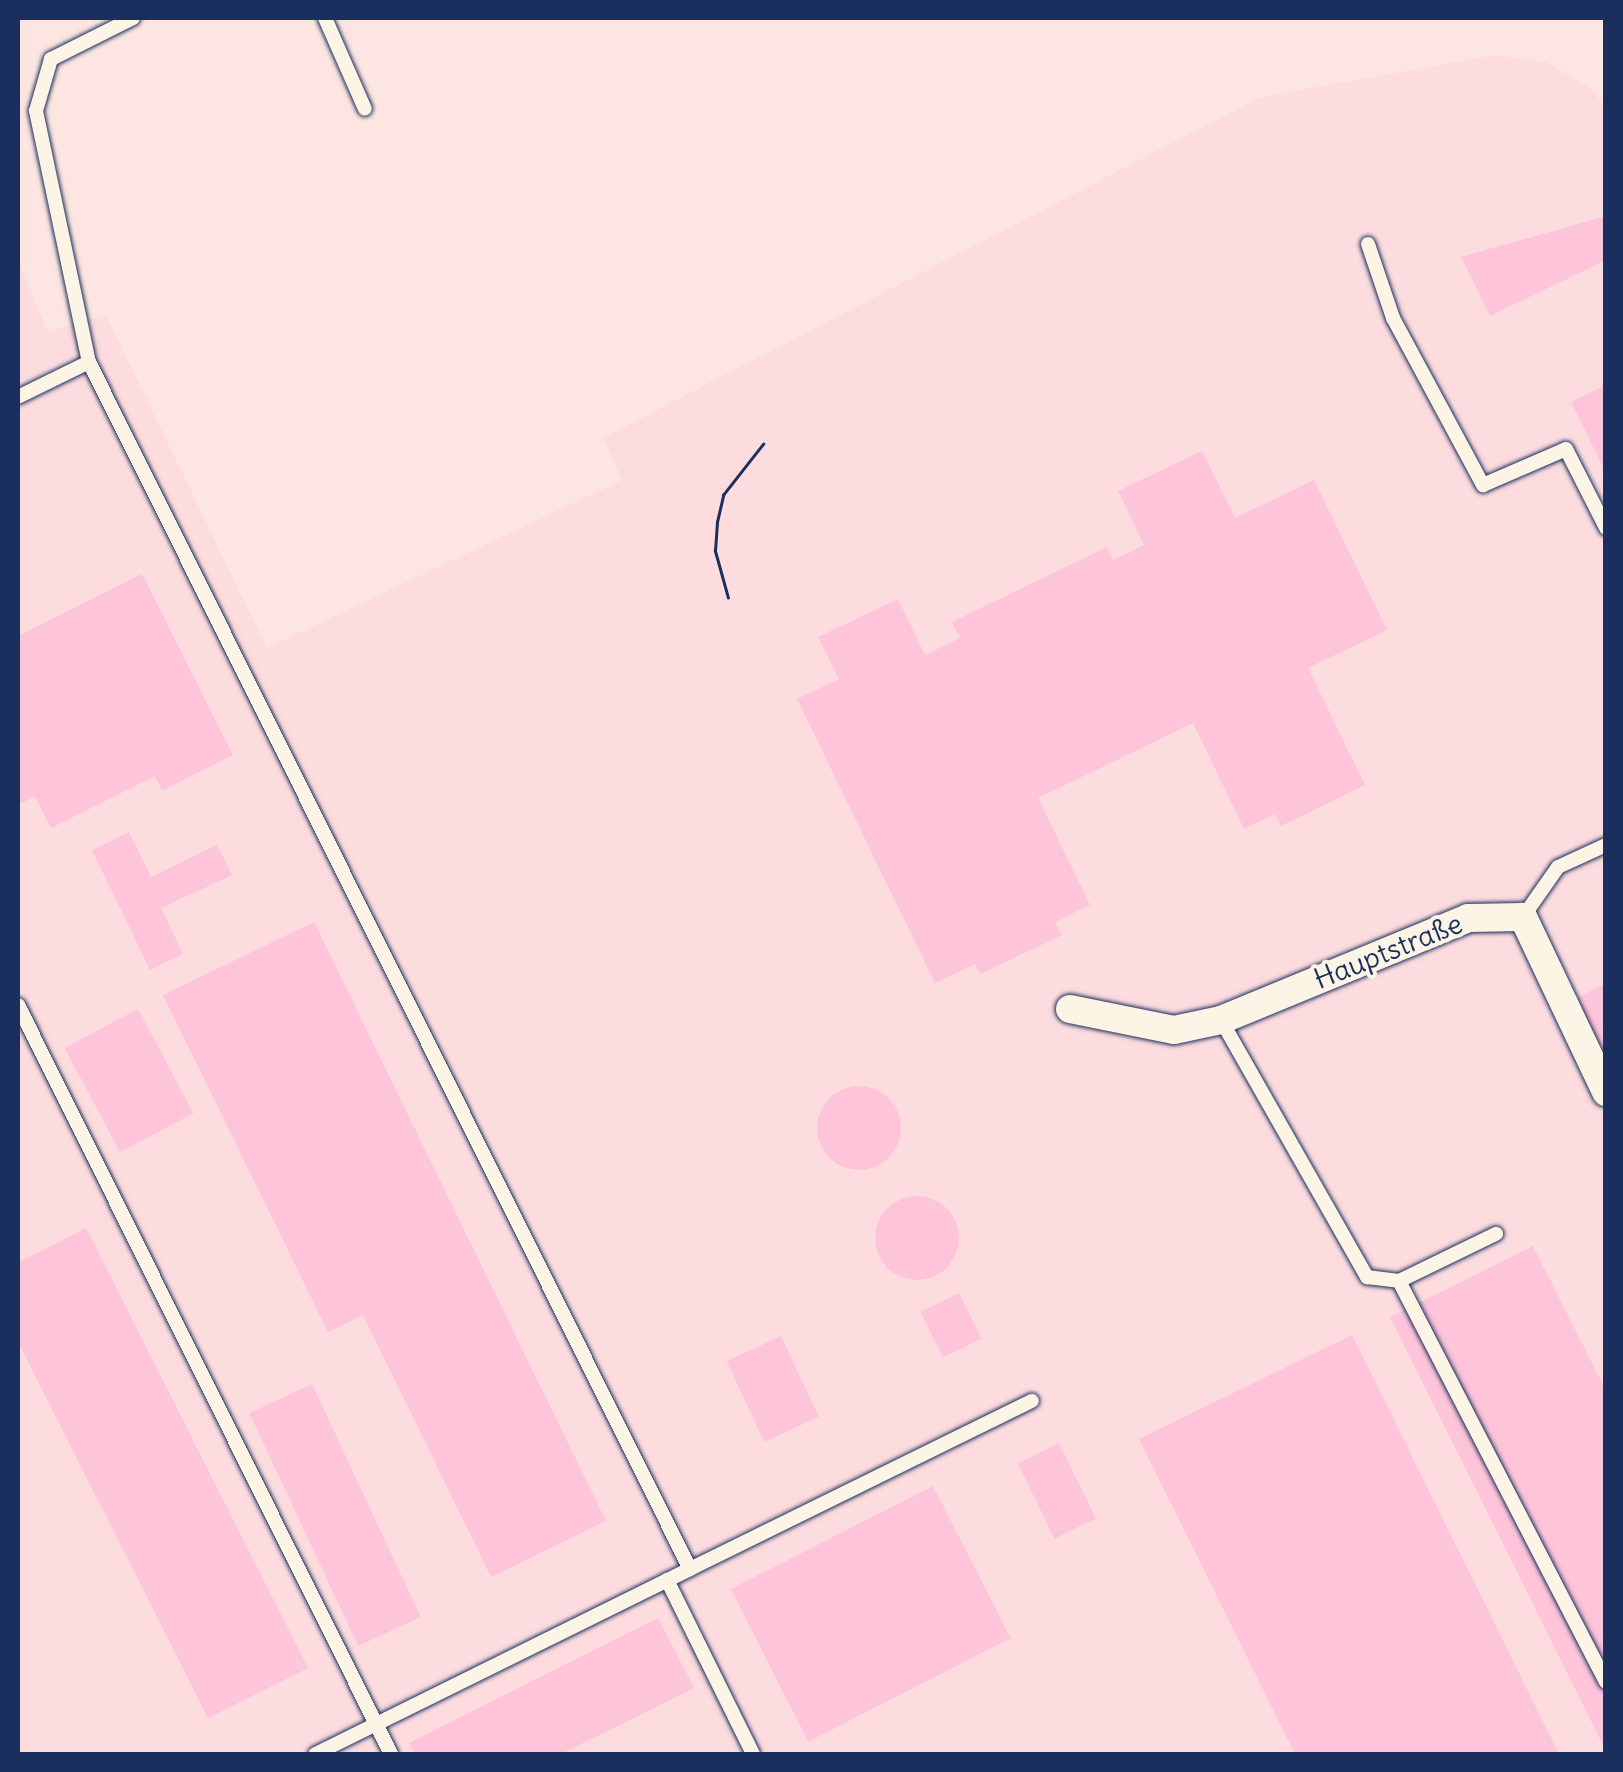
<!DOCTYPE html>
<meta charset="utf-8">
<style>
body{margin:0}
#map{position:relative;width:1623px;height:1772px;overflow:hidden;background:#fde6e1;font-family:Delius,sans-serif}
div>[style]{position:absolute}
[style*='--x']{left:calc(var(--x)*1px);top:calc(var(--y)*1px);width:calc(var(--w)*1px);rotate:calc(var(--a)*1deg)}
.built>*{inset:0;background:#fddcdf}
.building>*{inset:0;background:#fec4d9;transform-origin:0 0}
.round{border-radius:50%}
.roads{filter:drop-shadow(0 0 2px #1b2f5e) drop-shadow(0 0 2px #1b2f5e)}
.service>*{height:14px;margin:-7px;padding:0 7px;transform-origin:7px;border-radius:7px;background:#fcf5e5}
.minor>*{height:28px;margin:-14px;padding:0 14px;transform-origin:14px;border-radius:14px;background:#fcf5e5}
.tram>*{height:2.5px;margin:-1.25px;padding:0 1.25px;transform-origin:1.25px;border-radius:1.25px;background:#1b2f5e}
span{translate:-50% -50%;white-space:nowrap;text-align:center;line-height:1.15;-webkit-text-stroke:8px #fcf5e5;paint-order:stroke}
.street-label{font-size:28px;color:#1b2f5e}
.frame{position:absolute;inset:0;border:20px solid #1b2f5e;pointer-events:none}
</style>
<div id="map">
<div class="built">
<div style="clip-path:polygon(1495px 55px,1546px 62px,1592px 89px,1606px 109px,1605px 1754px,18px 1754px,18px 260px,48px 332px,106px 315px,267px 648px,622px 480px,603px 438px,1261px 97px)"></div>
</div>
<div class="building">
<div style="clip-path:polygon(1606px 216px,1606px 260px,1490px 316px,1461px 257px)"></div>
<div style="clip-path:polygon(1606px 385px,1606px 473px,1571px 402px)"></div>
<div style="clip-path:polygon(1202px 451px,1235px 518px,1314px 480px,1387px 630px,1308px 668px,1365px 785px,1281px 826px,1275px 814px,1244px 829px,1193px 723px,1038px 798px,1090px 905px,1055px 922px,1062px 935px,980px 974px,975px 964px,935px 983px,797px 699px,839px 679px,818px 637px,898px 599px,925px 655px,960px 638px,952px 622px,1107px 547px,1113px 560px,1144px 545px,1118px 491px)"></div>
<div style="clip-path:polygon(142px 574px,233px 755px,162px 791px,155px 776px,51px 828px,35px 796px,18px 805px,18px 636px)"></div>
<div style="clip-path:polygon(129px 832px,151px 877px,217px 845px,232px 875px,161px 908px,183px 954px,150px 970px,92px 850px)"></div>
<div style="clip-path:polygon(314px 922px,606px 1521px,491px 1577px,363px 1315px,328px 1332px,163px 995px)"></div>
<div style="clip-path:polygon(1606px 983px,1606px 1063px,1573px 1000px)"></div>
<div style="left:138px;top:1009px;width:118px;height:83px;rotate:62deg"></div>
<div class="round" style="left:817px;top:1086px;width:84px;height:84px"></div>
<div class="round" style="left:875px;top:1196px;width:84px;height:84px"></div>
<div style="clip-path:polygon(86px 1228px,308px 1668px,208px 1718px,18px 1342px,18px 1263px)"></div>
<div style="clip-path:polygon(1533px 1246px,1606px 1391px,1606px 1751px,1390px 1317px)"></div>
<div style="left:959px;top:1293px;width:51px;height:43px;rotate:64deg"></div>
<div style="clip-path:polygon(1352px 1335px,1559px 1754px,1295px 1754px,1139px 1439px)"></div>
<div style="left:781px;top:1336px;width:89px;height:60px;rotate:65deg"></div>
<div style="left:312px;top:1384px;width:257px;height:69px;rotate:65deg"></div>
<div style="left:1059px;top:1443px;width:84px;height:46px;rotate:64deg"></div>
<div style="left:933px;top:1486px;width:171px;height:227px;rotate:63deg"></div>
<div style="clip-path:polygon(658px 1618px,694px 1688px,561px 1754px,415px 1754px,409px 1743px)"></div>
</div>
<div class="roads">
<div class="service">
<div style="--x:133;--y:18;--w:92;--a:153.4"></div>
<div style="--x:51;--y:59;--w:54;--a:106.1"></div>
<div style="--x:36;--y:111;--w:257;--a:78.1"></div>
<div style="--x:89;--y:362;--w:1348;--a:63.53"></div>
<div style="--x:690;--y:1569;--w:418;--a:153.7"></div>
<div style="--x:325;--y:18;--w:99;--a:66.3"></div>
<div style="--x:1368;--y:244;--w:78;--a:71.3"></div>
<div style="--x:1393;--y:318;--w:190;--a:61.7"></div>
<div style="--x:1483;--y:485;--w:90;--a:-23.4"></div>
<div style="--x:1566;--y:449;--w:89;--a:63.1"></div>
<div style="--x:18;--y:397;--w:79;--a:-26.2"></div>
<div style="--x:1523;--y:917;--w:61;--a:-55"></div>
<div style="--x:1558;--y:867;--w:53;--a:-24.6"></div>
<div style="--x:18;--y:1005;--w:837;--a:63.53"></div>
<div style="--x:1221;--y:1020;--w:296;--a:60.4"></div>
<div style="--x:1367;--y:1277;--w:32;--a:7"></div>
<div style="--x:1399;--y:1281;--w:108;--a:-25.9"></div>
<div style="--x:1399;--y:1281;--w:451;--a:62.7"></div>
<div style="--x:690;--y:1569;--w:381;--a:-26.2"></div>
<div style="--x:667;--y:1580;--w:194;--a:63.7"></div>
</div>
<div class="minor">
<div style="--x:1070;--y:1009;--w:106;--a:11.4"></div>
<div style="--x:1174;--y:1030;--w:48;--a:-12"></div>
<div style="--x:1221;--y:1020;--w:267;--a:-22.4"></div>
<div style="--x:1468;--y:918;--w:55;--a:-1"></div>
<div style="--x:1523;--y:917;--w:194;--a:64.6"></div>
</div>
</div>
<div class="tram">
<div style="--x:728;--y:598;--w:49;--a:-105.5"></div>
<div style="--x:715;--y:551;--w:29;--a:-86"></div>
<div style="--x:717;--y:522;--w:28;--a:-77"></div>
<div style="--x:723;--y:495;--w:65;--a:-51.9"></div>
</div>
<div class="street-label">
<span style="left:1388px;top:951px;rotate:-22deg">Hauptstraße</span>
</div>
<div class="frame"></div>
</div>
